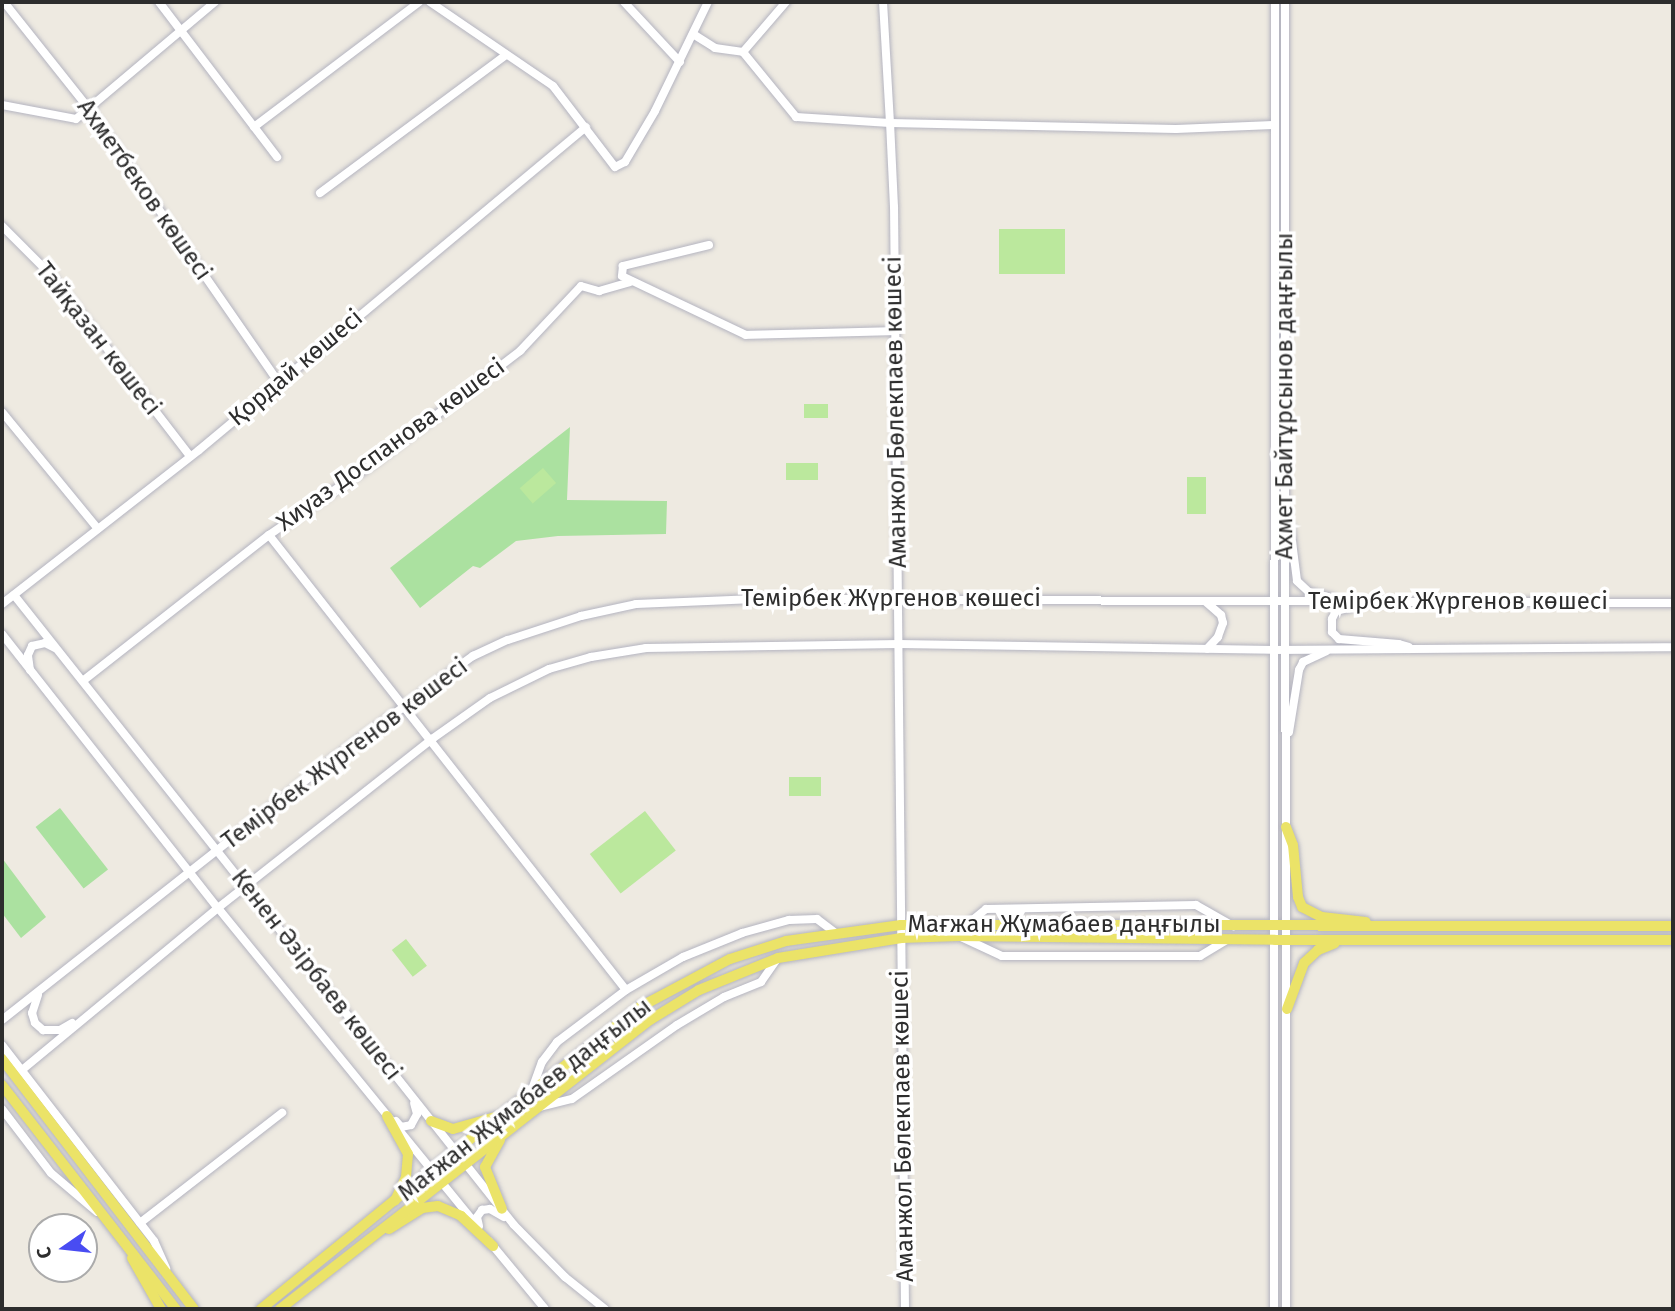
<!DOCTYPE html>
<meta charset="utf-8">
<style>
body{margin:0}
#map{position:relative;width:1675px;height:1311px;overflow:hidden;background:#eeeae1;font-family:"Fira Sans",sans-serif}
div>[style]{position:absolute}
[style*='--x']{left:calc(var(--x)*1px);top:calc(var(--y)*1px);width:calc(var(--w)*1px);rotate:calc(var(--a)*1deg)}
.green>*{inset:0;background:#abe1a0;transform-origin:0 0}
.pitch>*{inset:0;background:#bbe89d;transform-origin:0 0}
.roads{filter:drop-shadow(0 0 2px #b4b4c0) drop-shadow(0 0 2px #b4b4c0)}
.minor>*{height:8px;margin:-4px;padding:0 4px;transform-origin:4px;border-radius:4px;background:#fff}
.major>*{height:10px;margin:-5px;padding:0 5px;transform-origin:5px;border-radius:5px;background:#ebe368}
span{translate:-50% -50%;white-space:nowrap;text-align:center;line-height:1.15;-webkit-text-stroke:7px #fff;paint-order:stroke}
.street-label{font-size:24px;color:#2d2d2d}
.frame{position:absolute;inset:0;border:4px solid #2d2d2d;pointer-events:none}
.north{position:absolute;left:28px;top:1213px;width:70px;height:70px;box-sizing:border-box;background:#fff;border:2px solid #ababab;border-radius:50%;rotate:256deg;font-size:19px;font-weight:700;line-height:28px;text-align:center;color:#2d2d2d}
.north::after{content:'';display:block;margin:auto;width:24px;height:32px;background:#494cf2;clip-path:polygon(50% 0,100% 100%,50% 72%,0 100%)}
</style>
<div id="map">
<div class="green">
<div style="clip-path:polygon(570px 427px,567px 500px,667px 501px,666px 534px,558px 536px,516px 541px,480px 568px,473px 566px,420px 608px,390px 568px)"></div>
<div style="left:60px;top:808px;width:78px;height:31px;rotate:52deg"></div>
<div style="clip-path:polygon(2px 858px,46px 917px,21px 938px,2px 913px)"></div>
</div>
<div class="pitch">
<div style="left:1065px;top:229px;width:45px;height:66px;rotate:90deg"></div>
<div style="left:828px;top:404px;width:14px;height:24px;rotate:90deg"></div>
<div style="left:818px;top:463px;width:17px;height:32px;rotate:90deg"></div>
<div style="left:543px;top:468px;width:20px;height:31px;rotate:49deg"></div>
<div style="left:1187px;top:477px;width:19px;height:37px"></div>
<div style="left:789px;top:777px;width:32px;height:19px"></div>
<div style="left:645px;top:811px;width:50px;height:70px;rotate:52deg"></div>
<div style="left:406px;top:939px;width:34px;height:18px;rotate:52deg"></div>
</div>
<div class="roads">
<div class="minor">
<div style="--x:4;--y:2;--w:138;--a:51.5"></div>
<div style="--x:90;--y:110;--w:331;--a:55.3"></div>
<div style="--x:159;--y:2;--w:195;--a:52.7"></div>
<div style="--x:430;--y:2;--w:149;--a:34.3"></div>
<div style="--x:553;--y:86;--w:102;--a:52.6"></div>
<div style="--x:615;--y:167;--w:11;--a:-27"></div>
<div style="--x:625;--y:162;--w:59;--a:-59.5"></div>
<div style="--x:655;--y:111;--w:121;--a:-64.1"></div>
<div style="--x:624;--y:2;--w:82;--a:47"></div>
<div style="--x:1285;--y:2;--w:1307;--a:89.96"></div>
<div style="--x:693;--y:34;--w:26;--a:32"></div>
<div style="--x:715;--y:48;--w:28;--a:8"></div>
<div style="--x:743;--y:52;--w:84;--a:50.8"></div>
<div style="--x:796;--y:117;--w:94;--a:3.7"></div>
<div style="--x:890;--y:123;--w:121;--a:-93.3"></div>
<div style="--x:743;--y:52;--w:66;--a:-49.3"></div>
<div style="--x:2;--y:105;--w:75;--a:10.7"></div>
<div style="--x:76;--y:119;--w:182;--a:-40.1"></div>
<div style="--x:254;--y:127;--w:207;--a:-37.1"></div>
<div style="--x:320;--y:193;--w:232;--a:-36.6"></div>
<div style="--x:2;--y:226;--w:66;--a:45"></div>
<div style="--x:49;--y:273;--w:231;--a:52.4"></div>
<div style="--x:709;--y:245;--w:89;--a:166.3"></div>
<div style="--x:623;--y:266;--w:10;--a:96"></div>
<div style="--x:622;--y:276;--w:137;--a:25.4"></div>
<div style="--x:746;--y:335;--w:148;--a:-1.5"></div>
<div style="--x:2;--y:412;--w:151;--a:50.6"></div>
<div style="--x:1290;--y:526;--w:55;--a:82.7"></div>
<div style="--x:1297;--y:581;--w:16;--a:43"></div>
<div style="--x:1309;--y:592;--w:24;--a:15"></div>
<div style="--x:269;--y:535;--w:578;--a:51.88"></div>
<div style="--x:14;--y:595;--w:804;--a:51.56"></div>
<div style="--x:514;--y:1225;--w:73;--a:45.6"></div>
<div style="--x:565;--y:1277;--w:51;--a:38.7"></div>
<div style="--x:1206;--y:602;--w:20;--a:41"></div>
<div style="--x:1221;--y:615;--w:8;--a:76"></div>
<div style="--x:1223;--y:623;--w:15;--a:110"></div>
<div style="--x:1218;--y:637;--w:16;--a:133"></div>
<div style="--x:2;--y:604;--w:250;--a:-38"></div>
<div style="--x:199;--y:450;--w:504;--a:-39.85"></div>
<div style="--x:1352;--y:607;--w:16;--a:166"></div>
<div style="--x:1336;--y:611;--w:9;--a:117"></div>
<div style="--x:1332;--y:619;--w:13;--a:90"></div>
<div style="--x:1332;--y:632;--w:10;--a:45"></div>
<div style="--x:1339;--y:639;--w:60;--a:4.8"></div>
<div style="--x:1399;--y:644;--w:10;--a:17"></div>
<div style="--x:2;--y:634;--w:349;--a:51.8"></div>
<div style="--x:218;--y:908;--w:410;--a:50.8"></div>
<div style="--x:30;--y:670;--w:15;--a:-98"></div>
<div style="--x:28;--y:655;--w:10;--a:-66"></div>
<div style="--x:32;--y:646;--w:13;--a:-13"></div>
<div style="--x:45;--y:643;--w:11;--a:27"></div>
<div style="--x:84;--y:680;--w:235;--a:-38.1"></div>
<div style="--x:269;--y:535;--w:124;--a:-34.5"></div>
<div style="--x:371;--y:465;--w:188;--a:-37.4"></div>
<div style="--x:520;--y:351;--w:89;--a:-46.8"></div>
<div style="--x:581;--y:286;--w:19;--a:16"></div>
<div style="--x:599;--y:291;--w:32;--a:-16"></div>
<div style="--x:1289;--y:732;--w:63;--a:-80.8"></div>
<div style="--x:1299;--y:670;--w:9;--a:-63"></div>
<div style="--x:1303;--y:662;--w:26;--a:-25"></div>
<div style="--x:965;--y:926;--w:27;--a:-39"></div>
<div style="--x:986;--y:909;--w:210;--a:-1.1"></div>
<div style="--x:1196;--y:905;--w:43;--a:29.6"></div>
<div style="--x:959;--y:936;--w:47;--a:24.9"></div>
<div style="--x:1002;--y:956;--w:198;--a:0"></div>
<div style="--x:1200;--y:956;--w:31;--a:-31"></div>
<div style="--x:38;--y:995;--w:19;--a:108"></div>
<div style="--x:32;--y:1013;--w:10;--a:73"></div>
<div style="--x:35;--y:1023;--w:11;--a:41"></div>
<div style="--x:43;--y:1030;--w:17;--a:0"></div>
<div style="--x:60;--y:1030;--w:14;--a:-30"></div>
<div style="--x:2;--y:1020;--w:417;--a:-38.3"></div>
<div style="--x:329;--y:762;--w:179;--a:-36.4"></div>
<div style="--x:473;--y:656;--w:38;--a:-25"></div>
<div style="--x:508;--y:640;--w:77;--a:-18.2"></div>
<div style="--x:581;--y:616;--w:56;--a:-12.3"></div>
<div style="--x:636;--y:604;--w:119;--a:-2.4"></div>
<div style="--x:755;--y:599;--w:918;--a:0.25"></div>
<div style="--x:2;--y:1045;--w:248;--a:52.2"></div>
<div style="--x:154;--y:1241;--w:30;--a:66"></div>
<div style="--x:22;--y:1070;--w:254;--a:-39.6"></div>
<div style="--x:218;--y:908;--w:273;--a:-38.3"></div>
<div style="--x:432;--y:739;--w:71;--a:-35.3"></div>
<div style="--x:490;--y:698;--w:66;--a:-26.2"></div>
<div style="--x:549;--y:669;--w:44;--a:-15.9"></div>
<div style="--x:591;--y:657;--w:56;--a:-9.3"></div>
<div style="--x:646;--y:648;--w:253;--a:-0.9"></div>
<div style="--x:899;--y:644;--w:374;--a:0.9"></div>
<div style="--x:1273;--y:650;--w:400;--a:-0.4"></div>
<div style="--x:531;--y:1092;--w:32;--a:-70"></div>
<div style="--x:542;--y:1062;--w:25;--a:-53"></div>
<div style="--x:557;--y:1042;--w:86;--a:-37"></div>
<div style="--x:626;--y:990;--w:66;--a:-30.1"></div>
<div style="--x:683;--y:957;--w:64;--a:-22.1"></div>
<div style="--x:742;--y:933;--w:49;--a:-15.5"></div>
<div style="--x:789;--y:920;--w:28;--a:-2"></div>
<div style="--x:817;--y:919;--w:21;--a:37"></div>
<div style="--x:539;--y:1107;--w:34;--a:-14"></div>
<div style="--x:572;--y:1099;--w:128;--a:-35.2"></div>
<div style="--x:677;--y:1025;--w:55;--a:-30.8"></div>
<div style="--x:724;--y:997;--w:40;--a:-22"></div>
<div style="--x:761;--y:982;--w:28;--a:-55"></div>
<div style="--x:2;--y:1109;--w:81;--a:52.6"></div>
<div style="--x:51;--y:1173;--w:60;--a:40.3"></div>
<div style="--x:396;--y:1121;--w:8;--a:50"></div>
<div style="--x:401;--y:1127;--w:10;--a:-11"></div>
<div style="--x:411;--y:1125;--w:13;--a:-61"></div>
<div style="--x:417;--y:1114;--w:11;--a:-105"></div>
<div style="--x:140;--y:1223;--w:180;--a:-37.8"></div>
<div style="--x:479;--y:1226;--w:9;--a:-103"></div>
<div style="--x:477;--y:1217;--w:9;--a:-54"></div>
<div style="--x:482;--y:1210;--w:8;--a:-7"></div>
<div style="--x:490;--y:1209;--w:16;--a:30"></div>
<div style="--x:489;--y:1241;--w:88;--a:50.5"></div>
<div style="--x:905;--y:1309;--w:1102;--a:-90.57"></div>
<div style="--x:894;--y:207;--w:84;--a:-92.7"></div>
<div style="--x:890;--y:123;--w:286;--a:1.2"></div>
<div style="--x:1176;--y:129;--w:97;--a:-2.4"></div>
<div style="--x:1274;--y:1309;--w:1307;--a:-89.96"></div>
</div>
<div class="major">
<div style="--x:1286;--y:827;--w:19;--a:69"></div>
<div style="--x:1293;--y:845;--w:52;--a:84.5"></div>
<div style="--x:1298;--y:897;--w:11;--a:68"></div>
<div style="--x:1302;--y:907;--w:22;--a:27"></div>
<div style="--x:1322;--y:917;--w:44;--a:6.5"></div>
<div style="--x:1287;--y:1009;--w:49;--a:-69.7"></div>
<div style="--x:1304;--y:963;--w:19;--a:-43"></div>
<div style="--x:1318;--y:950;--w:18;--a:-22"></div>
<div style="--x:2;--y:1059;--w:315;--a:52.5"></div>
<div style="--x:2;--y:1085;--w:284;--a:52.2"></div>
<div style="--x:387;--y:1116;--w:43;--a:61.1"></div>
<div style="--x:408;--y:1154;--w:23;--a:95"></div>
<div style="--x:406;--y:1177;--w:26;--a:115"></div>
<div style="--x:431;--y:1121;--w:23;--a:20"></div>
<div style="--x:453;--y:1129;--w:45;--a:-15.6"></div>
<div style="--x:500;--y:1140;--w:31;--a:119"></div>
<div style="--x:485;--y:1167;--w:45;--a:68"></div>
<div style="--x:389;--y:1229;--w:39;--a:-32"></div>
<div style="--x:422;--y:1208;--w:16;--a:-7"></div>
<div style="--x:438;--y:1206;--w:25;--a:23"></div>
<div style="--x:461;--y:1216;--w:44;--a:43.2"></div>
<div style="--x:132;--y:1258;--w:59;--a:60.4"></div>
<div style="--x:261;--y:1309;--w:250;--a:-39.2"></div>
<div style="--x:455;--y:1151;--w:234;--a:-37.9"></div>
<div style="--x:640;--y:1007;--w:102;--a:-28.1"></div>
<div style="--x:730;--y:959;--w:59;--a:-17.8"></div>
<div style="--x:786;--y:941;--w:116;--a:-7.9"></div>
<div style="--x:901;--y:925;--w:772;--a:0.07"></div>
<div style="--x:280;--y:1309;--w:469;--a:-38"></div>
<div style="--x:650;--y:1020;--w:57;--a:-31.5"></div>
<div style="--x:699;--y:990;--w:85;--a:-22.1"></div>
<div style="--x:778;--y:958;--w:125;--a:-9.2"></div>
<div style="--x:901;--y:938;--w:58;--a:-2"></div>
<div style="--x:959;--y:936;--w:316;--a:0.7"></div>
<div style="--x:1275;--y:940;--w:398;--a:0"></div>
</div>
</div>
<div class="street-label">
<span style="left:144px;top:190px;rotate:55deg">Ахметбеков көшесі</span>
<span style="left:98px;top:339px;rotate:52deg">Тайқазан көшесі</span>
<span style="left:296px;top:368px;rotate:-40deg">Қордай көшесі</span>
<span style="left:1285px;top:396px;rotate:-90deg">Ахмет Байтұрсынов даңғылы</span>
<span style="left:896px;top:412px;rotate:-91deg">Аманжол Бөлекпаев көшесі</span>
<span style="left:391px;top:445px;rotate:-36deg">Хиуаз Доспанова көшесі</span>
<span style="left:891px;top:599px">Темірбек Жүргенов көшесі</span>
<span style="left:1458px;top:602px">Темірбек Жүргенов көшесі</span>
<span style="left:345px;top:754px;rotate:-37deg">Темірбек Жүргенов көшесі</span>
<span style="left:1064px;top:925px">Мағжан Жұмабаев даңғылы</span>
<span style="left:316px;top:975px;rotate:52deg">Кенен Әзірбаев көшесі</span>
<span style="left:525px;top:1100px;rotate:-38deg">Мағжан Жұмабаев даңғылы</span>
<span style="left:903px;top:1126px;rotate:-91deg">Аманжол Бөлекпаев көшесі</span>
</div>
<div class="frame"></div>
<div class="north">С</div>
</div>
